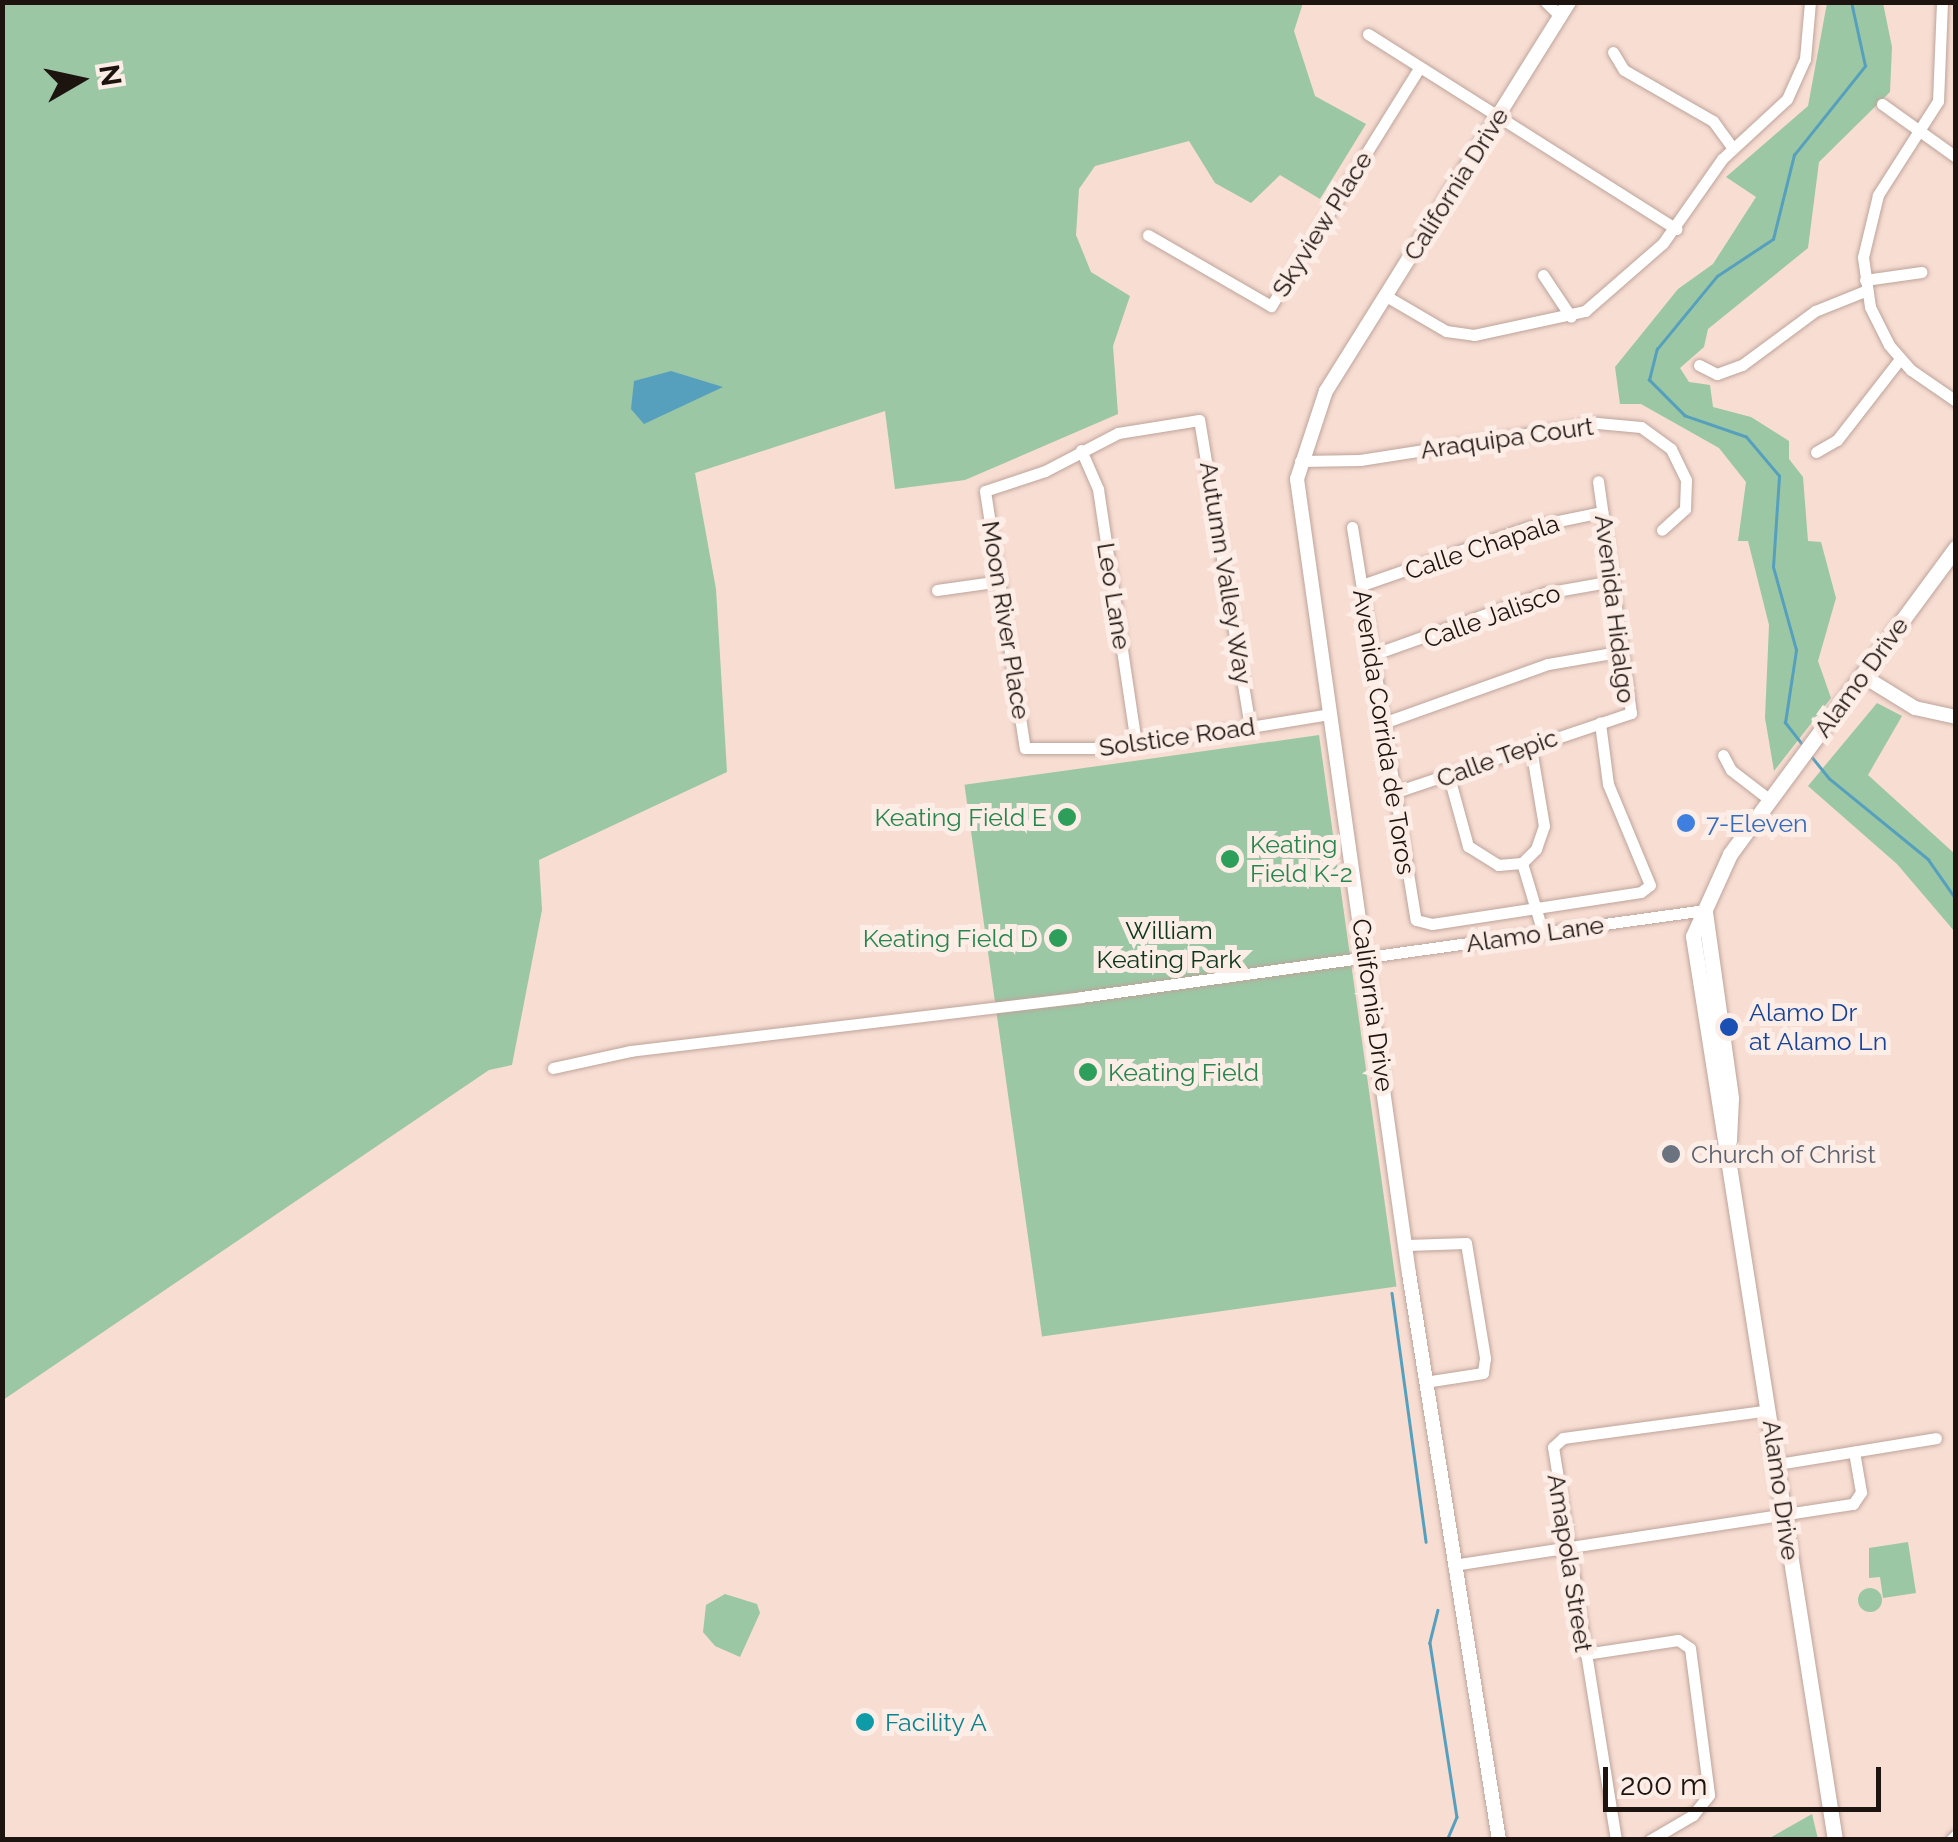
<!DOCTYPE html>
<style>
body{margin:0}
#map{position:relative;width:1958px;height:1842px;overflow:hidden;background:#f8ddd3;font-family:Raleway,sans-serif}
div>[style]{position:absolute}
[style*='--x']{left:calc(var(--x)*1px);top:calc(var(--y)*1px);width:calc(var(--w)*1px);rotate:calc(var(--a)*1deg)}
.green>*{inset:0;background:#9bc7a5;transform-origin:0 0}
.round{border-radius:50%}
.water>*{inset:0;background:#56a0bd}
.stream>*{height:2.5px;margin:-1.25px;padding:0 1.25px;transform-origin:1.25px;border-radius:1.25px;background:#56a0bd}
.roads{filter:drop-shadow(0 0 2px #bda49a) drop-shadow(0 0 2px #bda49a)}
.minor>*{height:11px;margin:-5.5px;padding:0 5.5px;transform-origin:5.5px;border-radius:5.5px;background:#fff}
.tertiary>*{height:14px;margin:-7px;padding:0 7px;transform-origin:7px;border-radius:7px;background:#fff}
.secondary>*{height:15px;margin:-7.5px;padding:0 7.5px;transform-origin:7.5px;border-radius:7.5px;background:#fff}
.dots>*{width:28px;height:28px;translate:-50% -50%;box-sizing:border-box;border:5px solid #fdede7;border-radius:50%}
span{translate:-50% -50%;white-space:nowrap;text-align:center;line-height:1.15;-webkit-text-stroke:10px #fdede7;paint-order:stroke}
.street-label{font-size:25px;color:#1d1410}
.leisure-label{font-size:25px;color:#27864d}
.right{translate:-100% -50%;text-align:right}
.left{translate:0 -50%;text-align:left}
.shop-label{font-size:25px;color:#366cbe}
.park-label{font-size:25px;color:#0c381c}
.transit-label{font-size:25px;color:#164399}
.worship-label{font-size:25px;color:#5b616d}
.culture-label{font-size:25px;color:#0d838f}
.frame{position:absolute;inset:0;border:5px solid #1d1410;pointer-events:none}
.north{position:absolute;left:30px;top:30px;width:100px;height:100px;-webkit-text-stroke:8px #fdede7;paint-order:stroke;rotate:81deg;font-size:28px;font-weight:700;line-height:40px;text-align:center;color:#1d1410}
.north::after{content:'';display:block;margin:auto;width:35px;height:45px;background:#1d1410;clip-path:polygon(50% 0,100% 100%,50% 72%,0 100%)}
.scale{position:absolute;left:1603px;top:1767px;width:278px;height:45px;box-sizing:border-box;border:5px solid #1d1410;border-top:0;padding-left:12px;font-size:30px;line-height:35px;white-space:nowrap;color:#1d1410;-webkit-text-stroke:8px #fdede7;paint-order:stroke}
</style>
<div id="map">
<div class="green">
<div style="clip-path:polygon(3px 3px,1303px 3px,1294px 31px,1315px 96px,1366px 124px,1320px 199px,1280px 175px,1251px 203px,1215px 183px,1189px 141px,1095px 166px,1079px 189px,1076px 235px,1091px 272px,1130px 296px,1113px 346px,1118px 414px,965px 480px,895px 489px,885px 411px,695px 473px,716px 589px,727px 772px,539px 860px,542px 910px,512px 1065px,489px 1070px,3px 1400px)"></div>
<div style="clip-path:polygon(1827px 3px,1883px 3px,1892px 47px,1890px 92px,1819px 162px,1808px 248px,1708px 329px,1704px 347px,1680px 368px,1689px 382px,1710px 385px,1713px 407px,1751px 417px,1789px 441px,1789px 459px,1803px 477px,1808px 541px,1821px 542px,1836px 598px,1818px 661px,1831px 698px,1774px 771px,1765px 718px,1769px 625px,1748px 541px,1738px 541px,1746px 482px,1719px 448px,1641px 404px,1620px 404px,1615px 367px,1678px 289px,1713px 264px,1756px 197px,1726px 177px,1808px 106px)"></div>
<div style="clip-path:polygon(1877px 703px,1902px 716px,1868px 775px,1955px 854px,1955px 932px,1897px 864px,1808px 786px)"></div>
<div style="left:1319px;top:735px;width:557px;height:358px;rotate:82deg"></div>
<div style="clip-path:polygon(1908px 1542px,1916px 1593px,1883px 1598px,1880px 1577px,1869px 1578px,1869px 1548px)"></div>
<div class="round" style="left:1858px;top:1588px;width:24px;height:24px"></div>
<div style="clip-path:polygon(725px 1594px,757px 1604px,760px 1613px,740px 1657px,715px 1646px,703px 1632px,706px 1605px)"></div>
<div style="clip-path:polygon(1812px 1814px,1818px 1839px,1768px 1839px)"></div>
</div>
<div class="water">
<div style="clip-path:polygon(671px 371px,723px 387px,644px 424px,631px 409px,634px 381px)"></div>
</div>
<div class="stream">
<div style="--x:1804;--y:747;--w:31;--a:-128"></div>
<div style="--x:1785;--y:723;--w:74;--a:-81.4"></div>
<div style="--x:1796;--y:650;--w:86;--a:-105.5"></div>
<div style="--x:1773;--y:567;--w:91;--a:-86.2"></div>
<div style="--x:1779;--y:476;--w:51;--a:-130.2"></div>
<div style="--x:1746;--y:437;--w:65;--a:-161"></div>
<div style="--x:1685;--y:416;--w:51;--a:-135"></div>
<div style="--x:1649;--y:380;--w:32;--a:-76"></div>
<div style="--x:1657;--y:349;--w:94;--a:-50.6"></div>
<div style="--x:1717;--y:276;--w:67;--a:-33.5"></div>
<div style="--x:1773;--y:239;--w:87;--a:-76"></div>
<div style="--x:1794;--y:155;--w:114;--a:-51.4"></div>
<div style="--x:1865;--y:66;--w:66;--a:-102.3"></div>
<div style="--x:1812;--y:757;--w:28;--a:51"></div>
<div style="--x:1830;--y:779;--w:127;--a:39.2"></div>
<div style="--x:1928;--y:859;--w:49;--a:55"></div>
<div style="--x:1392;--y:1293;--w:251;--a:82.2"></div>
<div style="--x:1438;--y:1610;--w:34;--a:104"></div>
<div style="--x:1430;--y:1643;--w:176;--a:81.2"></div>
<div style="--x:1457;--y:1817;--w:25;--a:113"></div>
</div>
<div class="roads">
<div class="minor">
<div style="--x:1546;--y:2;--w:20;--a:45"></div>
<div style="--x:1942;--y:2;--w:99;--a:92.3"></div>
<div style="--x:1938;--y:101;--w:112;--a:122.6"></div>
<div style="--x:1878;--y:195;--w:64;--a:103.6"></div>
<div style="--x:1863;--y:257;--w:50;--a:82"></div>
<div style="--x:1870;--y:307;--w:42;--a:63.4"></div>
<div style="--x:1889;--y:345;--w:33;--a:49"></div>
<div style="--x:1911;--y:370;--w:55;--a:34.6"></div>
<div style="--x:1368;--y:34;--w:365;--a:32.3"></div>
<div style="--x:1613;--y:52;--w:21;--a:59"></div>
<div style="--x:1624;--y:70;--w:103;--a:29.8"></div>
<div style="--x:1713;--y:121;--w:32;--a:54"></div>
<div style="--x:1882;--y:104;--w:91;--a:35.6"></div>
<div style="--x:1148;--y:235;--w:142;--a:30"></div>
<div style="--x:1271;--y:306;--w:277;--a:-58.1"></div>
<div style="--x:1543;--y:275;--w:50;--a:56.3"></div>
<div style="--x:1865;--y:280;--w:57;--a:-8.1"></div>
<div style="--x:1386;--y:296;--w:69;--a:30.3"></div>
<div style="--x:1446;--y:331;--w:28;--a:8"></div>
<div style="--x:1474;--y:335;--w:114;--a:-12.2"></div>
<div style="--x:1585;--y:311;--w:103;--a:-41.1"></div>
<div style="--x:1663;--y:243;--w:103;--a:-54.9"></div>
<div style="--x:1722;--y:159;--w:88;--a:-42.7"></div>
<div style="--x:1787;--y:99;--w:44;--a:-65.8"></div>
<div style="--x:1805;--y:59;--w:57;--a:-85"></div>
<div style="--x:1699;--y:365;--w:20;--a:27"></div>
<div style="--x:1717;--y:374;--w:27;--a:-20"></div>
<div style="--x:1742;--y:365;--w:91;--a:-36.5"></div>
<div style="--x:1815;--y:311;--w:54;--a:-21.8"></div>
<div style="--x:1081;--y:450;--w:43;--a:66.4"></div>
<div style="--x:1098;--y:489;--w:258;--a:81.5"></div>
<div style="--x:1816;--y:452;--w:24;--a:-30"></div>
<div style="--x:1837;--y:440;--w:103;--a:-52.1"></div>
<div style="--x:1300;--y:461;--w:60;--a:-1"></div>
<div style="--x:1360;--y:460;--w:240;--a:-8.9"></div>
<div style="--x:1597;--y:423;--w:44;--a:5.2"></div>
<div style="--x:1641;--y:427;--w:37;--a:36"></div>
<div style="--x:1671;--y:449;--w:34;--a:64"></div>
<div style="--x:1686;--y:480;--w:29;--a:92"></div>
<div style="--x:1685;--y:509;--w:31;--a:138"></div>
<div style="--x:1352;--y:527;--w:398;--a:80.8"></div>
<div style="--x:1416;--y:920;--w:16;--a:14"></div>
<div style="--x:1432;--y:924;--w:211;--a:-8.7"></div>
<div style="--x:1641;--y:892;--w:11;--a:-38"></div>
<div style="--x:1650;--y:885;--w:109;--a:-112.6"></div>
<div style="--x:1608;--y:784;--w:62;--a:-97.5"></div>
<div style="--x:1362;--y:585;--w:177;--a:-19.2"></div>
<div style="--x:1529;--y:527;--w:75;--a:-11.6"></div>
<div style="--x:937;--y:590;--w:64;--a:-8.1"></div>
<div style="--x:1372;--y:655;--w:184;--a:-19.7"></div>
<div style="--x:1545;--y:593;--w:69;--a:-10"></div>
<div style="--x:1383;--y:723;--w:175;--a:-19.7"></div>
<div style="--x:1548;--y:664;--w:76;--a:-9.8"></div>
<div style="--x:1250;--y:727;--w:311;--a:-99.4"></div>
<div style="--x:1199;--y:420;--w:82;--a:170.9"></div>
<div style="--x:1118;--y:433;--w:82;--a:152.5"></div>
<div style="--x:1045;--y:471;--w:63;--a:161.6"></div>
<div style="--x:985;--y:491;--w:260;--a:81.2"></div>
<div style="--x:1025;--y:748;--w:76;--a:0"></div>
<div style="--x:1101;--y:748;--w:35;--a:-7"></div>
<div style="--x:1136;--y:744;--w:115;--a:-8.5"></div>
<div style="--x:1250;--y:727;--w:80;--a:-9.3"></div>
<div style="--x:1723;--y:755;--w:17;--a:62"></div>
<div style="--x:1731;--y:770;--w:49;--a:37.6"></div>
<div style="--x:1449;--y:777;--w:72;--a:74.6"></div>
<div style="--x:1468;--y:846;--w:36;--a:32"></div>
<div style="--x:1498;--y:865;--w:24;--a:-5"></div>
<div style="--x:1522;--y:863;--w:20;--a:-45"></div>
<div style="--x:1536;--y:849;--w:24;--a:-71"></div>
<div style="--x:1544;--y:826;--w:79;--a:-99.5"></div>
<div style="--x:1393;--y:793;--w:251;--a:-18.6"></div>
<div style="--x:1631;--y:713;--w:234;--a:-98.1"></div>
<div style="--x:1522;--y:863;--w:73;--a:73.3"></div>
<div style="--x:553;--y:1068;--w:79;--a:-12.4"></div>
<div style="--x:630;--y:1051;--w:454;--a:-6.8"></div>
<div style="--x:1081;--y:997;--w:630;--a:-7.94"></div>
<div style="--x:1407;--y:1245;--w:59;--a:-1.9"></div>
<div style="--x:1466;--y:1243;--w:117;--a:80.6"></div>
<div style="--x:1485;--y:1358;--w:15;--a:98"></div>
<div style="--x:1483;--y:1373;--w:59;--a:171.2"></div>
<div style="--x:1778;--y:1464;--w:160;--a:-9.3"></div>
<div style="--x:1453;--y:1565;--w:405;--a:-8.7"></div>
<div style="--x:1853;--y:1504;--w:14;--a:-56"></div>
<div style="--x:1861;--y:1492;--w:41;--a:-99.9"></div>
<div style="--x:1585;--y:1654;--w:94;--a:-8.6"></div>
<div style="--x:1678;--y:1640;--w:14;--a:34"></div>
<div style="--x:1690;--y:1648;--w:148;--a:82.6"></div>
<div style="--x:1709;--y:1795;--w:26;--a:129"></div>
<div style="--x:1693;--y:1815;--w:50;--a:149.8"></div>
<div style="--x:1616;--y:1840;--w:398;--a:-99.1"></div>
<div style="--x:1553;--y:1447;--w:13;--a:-42"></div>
<div style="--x:1563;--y:1438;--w:208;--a:-7.7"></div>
<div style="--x:1951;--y:1840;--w:7;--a:-45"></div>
</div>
<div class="tertiary">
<div style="--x:1863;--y:676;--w:61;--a:31.6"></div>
<div style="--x:1915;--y:708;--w:42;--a:12.4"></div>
<div style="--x:1499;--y:1840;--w:573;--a:-99.03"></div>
<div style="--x:1409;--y:1274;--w:803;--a:-98.02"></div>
<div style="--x:1297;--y:479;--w:93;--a:-71.8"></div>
<div style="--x:1326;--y:391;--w:459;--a:-58"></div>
</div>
<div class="secondary">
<div style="--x:1705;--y:912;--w:188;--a:82"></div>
<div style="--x:1731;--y:1098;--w:43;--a:92.7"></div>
<div style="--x:1835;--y:1840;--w:915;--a:-98.93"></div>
<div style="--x:1693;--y:936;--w:90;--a:-65.7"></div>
<div style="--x:1730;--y:854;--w:381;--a:-53.6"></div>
</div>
</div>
<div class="dots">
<div style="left:1067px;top:817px;background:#2e9e5b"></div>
<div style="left:1686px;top:823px;background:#3f7fe0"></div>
<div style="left:1230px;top:859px;background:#2e9e5b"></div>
<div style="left:1058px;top:938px;background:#2e9e5b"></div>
<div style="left:1729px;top:1027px;background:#1a4fb4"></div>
<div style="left:1088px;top:1072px;background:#2e9e5b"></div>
<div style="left:1671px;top:1154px;background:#6b7280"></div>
<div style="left:865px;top:1722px;background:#0f9aa8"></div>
</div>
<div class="street-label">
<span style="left:1456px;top:184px;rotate:-58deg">California Drive</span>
<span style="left:1322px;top:224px;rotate:-58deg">Skyview Place</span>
<span style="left:1507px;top:438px;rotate:-8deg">Araquipa Court</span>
<span style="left:1482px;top:547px;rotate:-18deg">Calle Chapala</span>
<span style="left:1226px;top:573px;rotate:81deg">Autumn Valley Way</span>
<span style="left:1114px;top:596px;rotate:81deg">Leo Lane</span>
<span style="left:1615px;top:609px;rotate:83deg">Avenida Hidalgo</span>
<span style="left:1492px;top:616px;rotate:-20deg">Calle Jalisco</span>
<span style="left:1006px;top:620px;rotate:81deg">Moon River Place</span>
<span style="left:1861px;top:677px;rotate:-54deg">Alamo Drive</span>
<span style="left:1384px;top:732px;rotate:81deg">Avenida Corrida de Toros</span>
<span style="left:1177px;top:737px;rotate:-8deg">Solstice Road</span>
<span style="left:1497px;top:758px;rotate:-20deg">Calle Tepic</span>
<span style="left:1535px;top:934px;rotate:-8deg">Alamo Lane</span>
<span style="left:1373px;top:1005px;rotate:82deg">California Drive</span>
<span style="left:1781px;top:1490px;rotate:82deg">Alamo Drive</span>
<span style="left:1570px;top:1563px;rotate:81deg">Amapola Street</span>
</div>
<div class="leisure-label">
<span class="right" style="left:1047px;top:817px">Keating Field E</span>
<span class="left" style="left:1250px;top:859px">Keating<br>Field K-2</span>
<span class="right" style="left:1038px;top:938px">Keating Field D</span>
<span class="left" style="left:1108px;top:1072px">Keating Field</span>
</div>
<div class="shop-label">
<span class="left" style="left:1706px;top:823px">7-Eleven</span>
</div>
<div class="park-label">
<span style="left:1169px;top:945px">William<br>Keating Park</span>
</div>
<div class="transit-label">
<span class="left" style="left:1749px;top:1027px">Alamo Dr<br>at Alamo Ln</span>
</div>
<div class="worship-label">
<span class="left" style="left:1691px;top:1154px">Church of Christ</span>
</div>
<div class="culture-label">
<span class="left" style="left:885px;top:1722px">Facility A</span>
</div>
<div class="frame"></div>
<div class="north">N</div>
<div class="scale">200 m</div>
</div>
